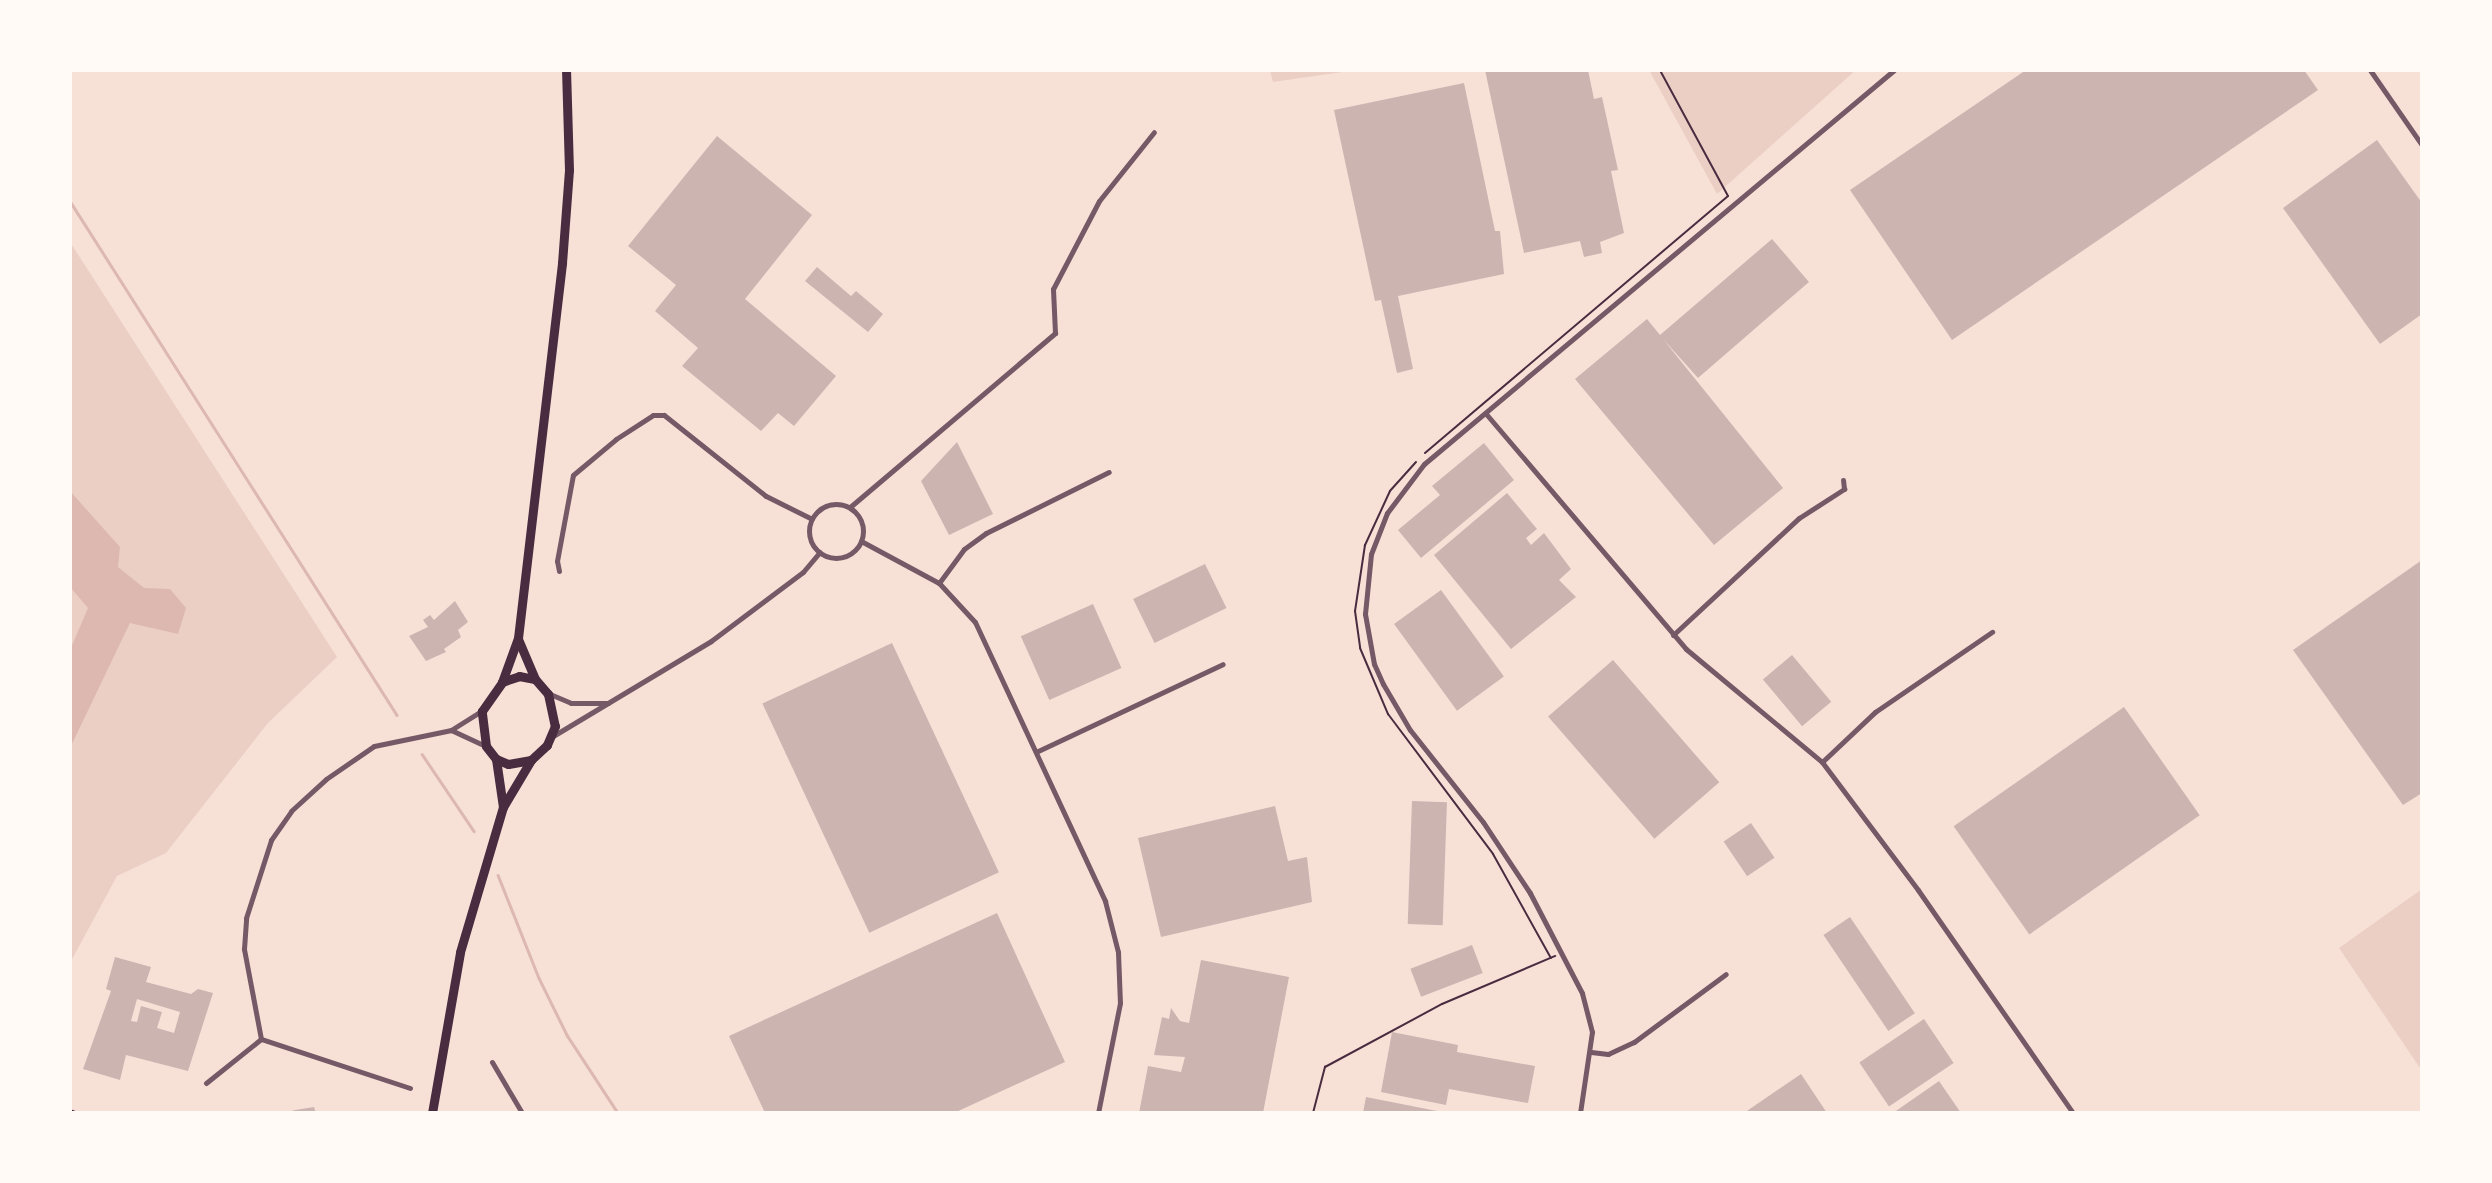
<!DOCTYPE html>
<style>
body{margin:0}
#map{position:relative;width:2492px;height:1183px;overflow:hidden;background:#f7e1d7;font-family:Literata,serif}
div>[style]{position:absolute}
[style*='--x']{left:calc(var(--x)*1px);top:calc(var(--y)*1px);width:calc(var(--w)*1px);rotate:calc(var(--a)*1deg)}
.green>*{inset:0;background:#ebcfc5}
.water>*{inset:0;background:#dcb8b0}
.stream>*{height:2.5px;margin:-1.25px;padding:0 1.25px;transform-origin:1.25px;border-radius:1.25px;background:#dcb8b0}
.building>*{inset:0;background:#ccb4b1;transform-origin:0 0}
.path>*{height:2px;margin:-1px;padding:0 1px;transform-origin:1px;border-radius:1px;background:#4a2c40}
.minor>*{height:5px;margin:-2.5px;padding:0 2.5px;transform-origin:2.5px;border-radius:2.5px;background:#755966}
.minor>.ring{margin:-2.5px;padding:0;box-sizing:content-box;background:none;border:5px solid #755966;border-radius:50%}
.trunk>*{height:9px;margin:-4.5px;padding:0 4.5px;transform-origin:4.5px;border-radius:4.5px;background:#4a2c40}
span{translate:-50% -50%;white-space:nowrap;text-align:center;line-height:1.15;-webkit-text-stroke:7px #fffaf5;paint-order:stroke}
.frame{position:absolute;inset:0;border:72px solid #fffaf5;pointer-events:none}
</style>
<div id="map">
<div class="green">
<div style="clip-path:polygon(1270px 70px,1357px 70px,1273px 82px)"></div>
<div style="clip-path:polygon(1649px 70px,1856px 70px,1717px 194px)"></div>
<div style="clip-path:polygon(70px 242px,337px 657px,268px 723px,166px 853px,117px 876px,70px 963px)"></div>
<div style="clip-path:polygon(2422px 889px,2422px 1071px,2339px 948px)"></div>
</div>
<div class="water">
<div style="clip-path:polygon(70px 491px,120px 547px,118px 567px,144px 588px,170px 589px,186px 608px,178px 634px,130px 623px,70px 748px,70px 650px,88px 608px,70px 587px)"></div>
</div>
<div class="stream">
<div style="--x:70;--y:201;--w:609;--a:57.54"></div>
<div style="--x:422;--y:754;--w:93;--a:56"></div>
<div style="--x:498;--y:875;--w:111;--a:68.3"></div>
<div style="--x:539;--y:978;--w:64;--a:63.8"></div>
<div style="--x:567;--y:1035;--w:93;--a:56.8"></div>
</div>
<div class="building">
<div style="clip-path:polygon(1485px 70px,1588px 70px,1594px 99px,1602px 97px,1618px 170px,1611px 171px,1624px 233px,1600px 242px,1602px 253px,1584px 257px,1580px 241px,1524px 253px)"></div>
<div style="clip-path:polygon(2026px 70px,2304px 70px,2318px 90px,1952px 340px,1850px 190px)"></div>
<div style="clip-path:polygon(1464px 83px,1495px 231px,1500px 231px,1504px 274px,1398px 296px,1413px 369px,1397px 373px,1381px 300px,1375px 301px,1334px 110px)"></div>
<div style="clip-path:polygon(717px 136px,812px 215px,745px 299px,836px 376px,794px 426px,778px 413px,761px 431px,682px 366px,698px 348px,655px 311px,676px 285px,628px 246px)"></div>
<div style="clip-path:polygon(2377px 140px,2422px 203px,2422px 314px,2380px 344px,2283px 208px)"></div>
<div style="clip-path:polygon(1772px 239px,1809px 282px,1698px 378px,1663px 339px,1783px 488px,1714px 545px,1575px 379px,1647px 319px,1660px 335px)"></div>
<div style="clip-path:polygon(817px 267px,851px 296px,856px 291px,883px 314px,868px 332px,805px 281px)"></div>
<div style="clip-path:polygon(957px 442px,993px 514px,949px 535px,921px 481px)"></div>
<div style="clip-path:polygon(1484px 443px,1514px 480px,1421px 558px,1398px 530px,1440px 495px,1432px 486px)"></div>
<div style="clip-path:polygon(1507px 493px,1537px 529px,1526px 538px,1531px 545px,1544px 533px,1571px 569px,1559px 580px,1576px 597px,1511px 649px,1434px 555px)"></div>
<div style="clip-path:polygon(2422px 560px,2422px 793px,2403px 805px,2293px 650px)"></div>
<div style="left:1205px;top:564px;width:49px;height:80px;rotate:64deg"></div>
<div style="left:1441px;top:590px;width:107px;height:58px;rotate:54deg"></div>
<div style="clip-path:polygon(455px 601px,468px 622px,458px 630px,461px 637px,444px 649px,446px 652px,426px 661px,409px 636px,428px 627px,423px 620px,430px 615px,434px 620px)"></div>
<div style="left:1093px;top:604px;width:70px;height:79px;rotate:66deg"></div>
<div style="left:892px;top:643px;width:253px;height:143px;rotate:65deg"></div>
<div style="left:1792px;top:655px;width:61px;height:38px;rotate:50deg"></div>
<div style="left:1613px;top:660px;width:162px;height:86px;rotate:49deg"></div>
<div style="left:2124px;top:707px;width:132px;height:208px;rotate:55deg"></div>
<div style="left:1412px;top:801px;width:35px;height:123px;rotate:2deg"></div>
<div style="clip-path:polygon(1275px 806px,1288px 861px,1307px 857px,1312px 902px,1161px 937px,1138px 838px)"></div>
<div style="left:1751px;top:823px;width:42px;height:33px;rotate:56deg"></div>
<div style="clip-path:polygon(997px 913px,1065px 1062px,954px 1113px,765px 1113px,729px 1036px)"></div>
<div style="left:1850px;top:917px;width:116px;height:32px;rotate:56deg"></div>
<div style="left:1472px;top:945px;width:30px;height:66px;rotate:69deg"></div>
<div style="clip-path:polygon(evenodd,115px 957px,151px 967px,146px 982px,191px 994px,198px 989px,213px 993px,188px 1071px,126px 1055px,120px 1080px,83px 1069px,111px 991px,106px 989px,115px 957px,137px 999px,180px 1012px,174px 1033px,157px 1028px,162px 1012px,141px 1006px,137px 1022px,131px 1021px,137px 999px)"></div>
<div style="clip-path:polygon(1201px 960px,1289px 977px,1263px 1113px,1139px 1113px,1148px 1066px,1181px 1072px,1185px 1057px,1154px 1055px,1162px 1017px,1169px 1019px,1171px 1008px,1180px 1021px,1189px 1023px)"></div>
<div style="left:1924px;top:1019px;width:53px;height:78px;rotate:56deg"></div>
<div style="clip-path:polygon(1392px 1032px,1458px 1045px,1457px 1052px,1535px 1066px,1528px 1103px,1449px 1089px,1446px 1105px,1381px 1092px)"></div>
<div style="clip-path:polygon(1801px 1074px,1827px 1113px,1744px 1113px)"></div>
<div style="clip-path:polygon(1939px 1081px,1961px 1113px,1893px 1113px)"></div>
<div style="clip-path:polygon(1366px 1097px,1442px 1112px,1442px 1113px,1363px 1113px)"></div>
<div style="clip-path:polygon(314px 1107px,316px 1113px,285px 1113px,295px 1110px)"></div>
</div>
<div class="path">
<div style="--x:1425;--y:453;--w:397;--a:-40.3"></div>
<div style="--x:1728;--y:196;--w:143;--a:-118.4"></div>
<div style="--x:1416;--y:462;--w:39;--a:132"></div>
<div style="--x:1390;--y:491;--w:60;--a:114.8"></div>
<div style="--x:1365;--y:545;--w:67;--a:98.6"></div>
<div style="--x:1355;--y:611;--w:37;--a:82"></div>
<div style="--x:1360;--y:648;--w:72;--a:67"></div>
<div style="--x:1388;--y:714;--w:175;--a:53.1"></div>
<div style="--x:1493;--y:854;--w:119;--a:60.9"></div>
<div style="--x:70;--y:1110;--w:9;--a:21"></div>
<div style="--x:1313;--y:1113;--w:48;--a:-75.4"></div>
<div style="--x:1325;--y:1067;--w:133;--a:-28.3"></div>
<div style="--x:1442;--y:1004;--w:123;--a:-23"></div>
</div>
<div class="minor">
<div style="--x:2370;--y:70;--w:91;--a:55.3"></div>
<div style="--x:1487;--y:415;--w:307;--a:49.6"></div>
<div style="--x:1686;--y:649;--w:177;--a:39.7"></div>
<div style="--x:1822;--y:762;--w:160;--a:53.1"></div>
<div style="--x:1918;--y:890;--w:272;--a:55.2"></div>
<div class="ring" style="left:809px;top:504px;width:49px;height:49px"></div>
<div style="--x:850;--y:507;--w:269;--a:-40.3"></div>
<div style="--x:1055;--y:333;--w:44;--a:-92.6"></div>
<div style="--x:1053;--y:289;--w:99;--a:-62.4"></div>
<div style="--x:1099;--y:201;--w:88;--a:-51.4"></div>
<div style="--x:861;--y:541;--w:89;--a:28.3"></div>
<div style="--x:939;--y:583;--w:53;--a:47.3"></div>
<div style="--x:975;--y:622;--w:308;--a:65"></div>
<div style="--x:1105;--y:901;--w:53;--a:75.7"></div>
<div style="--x:1118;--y:952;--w:51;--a:87.8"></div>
<div style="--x:1120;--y:1003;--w:112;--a:101.3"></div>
<div style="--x:559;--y:571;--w:10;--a:-101"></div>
<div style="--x:557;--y:561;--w:87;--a:-79.5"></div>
<div style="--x:573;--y:475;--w:56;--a:-39.9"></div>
<div style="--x:616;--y:439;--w:44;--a:-33"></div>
<div style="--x:653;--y:415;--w:11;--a:0"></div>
<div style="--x:664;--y:415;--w:130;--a:38.5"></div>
<div style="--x:766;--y:496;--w:51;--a:26.6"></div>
<div style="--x:939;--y:583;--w:42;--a:-53.7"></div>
<div style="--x:964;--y:549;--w:27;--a:-36"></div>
<div style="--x:986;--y:533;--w:137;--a:-26.4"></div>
<div style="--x:1673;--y:635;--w:172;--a:-42.9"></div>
<div style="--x:1799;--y:518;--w:54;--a:-32.8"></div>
<div style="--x:1844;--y:489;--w:9;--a:-96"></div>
<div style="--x:550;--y:694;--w:23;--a:23"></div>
<div style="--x:571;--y:703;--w:37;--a:0"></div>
<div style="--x:451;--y:730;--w:38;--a:25"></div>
<div style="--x:553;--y:736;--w:184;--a:-31"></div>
<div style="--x:711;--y:641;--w:115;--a:-36.9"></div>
<div style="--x:803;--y:572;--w:26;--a:-50"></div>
<div style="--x:1038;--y:751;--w:204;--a:-25.2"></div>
<div style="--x:1822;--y:762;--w:73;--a:-43.3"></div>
<div style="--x:1875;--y:712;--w:142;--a:-34.4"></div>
<div style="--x:1591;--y:1052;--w:17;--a:7"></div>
<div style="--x:1608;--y:1054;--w:29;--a:-25"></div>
<div style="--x:1634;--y:1042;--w:114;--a:-36.5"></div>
<div style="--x:492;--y:1062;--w:59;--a:59.5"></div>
<div style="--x:206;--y:1083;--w:70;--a:-38.7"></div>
<div style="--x:410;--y:1088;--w:157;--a:-161.8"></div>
<div style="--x:261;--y:1039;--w:92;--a:-100.7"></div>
<div style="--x:244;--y:949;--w:31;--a:-86"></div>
<div style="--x:246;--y:918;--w:82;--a:-72.2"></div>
<div style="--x:271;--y:840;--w:35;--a:-55"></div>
<div style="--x:291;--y:811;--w:47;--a:-42.4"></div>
<div style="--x:326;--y:779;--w:58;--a:-34.5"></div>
<div style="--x:374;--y:746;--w:79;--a:-11.7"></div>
<div style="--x:451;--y:730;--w:36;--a:-32"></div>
<div style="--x:1580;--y:1113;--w:82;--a:-81.6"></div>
<div style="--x:1592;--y:1032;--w:40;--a:-104.4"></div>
<div style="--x:1582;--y:993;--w:113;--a:-117.5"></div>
<div style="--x:1530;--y:893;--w:85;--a:-123.5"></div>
<div style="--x:1483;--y:822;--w:117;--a:-128.4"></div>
<div style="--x:1410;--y:730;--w:53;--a:-120.4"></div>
<div style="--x:1383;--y:684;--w:22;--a:-114"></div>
<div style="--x:1374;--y:664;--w:51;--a:-100.2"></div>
<div style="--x:1365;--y:614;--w:60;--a:-84.3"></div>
<div style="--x:1371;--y:554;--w:44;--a:-68.7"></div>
<div style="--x:1387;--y:513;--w:61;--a:-52.9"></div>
<div style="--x:1424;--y:464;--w:613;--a:-39.97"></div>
</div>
<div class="trunk">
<div style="--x:518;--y:639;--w:43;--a:67"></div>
<div style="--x:519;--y:676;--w:16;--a:11"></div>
<div style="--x:535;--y:679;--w:20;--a:49"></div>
<div style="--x:548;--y:694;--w:33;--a:78"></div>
<div style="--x:555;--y:726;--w:21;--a:113"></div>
<div style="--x:547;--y:745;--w:22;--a:137"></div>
<div style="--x:531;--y:760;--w:23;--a:170"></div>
<div style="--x:508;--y:764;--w:13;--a:-157"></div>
<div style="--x:496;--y:759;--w:16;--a:-128"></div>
<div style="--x:486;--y:746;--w:35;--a:-97"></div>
<div style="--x:482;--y:711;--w:35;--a:-55"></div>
<div style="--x:502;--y:682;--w:18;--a:-19"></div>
<div style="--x:502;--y:682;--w:47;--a:-70"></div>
<div style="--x:518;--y:638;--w:378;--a:-83.3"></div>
<div style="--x:562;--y:263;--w:93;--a:-85.7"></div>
<div style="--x:569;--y:170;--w:100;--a:-91.7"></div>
<div style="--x:503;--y:807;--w:55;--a:-59.2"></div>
<div style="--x:432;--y:1113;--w:163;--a:-80.1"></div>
<div style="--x:460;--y:952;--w:151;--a:-73.5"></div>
<div style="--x:503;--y:807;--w:49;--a:-98.3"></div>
</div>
<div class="frame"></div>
</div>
